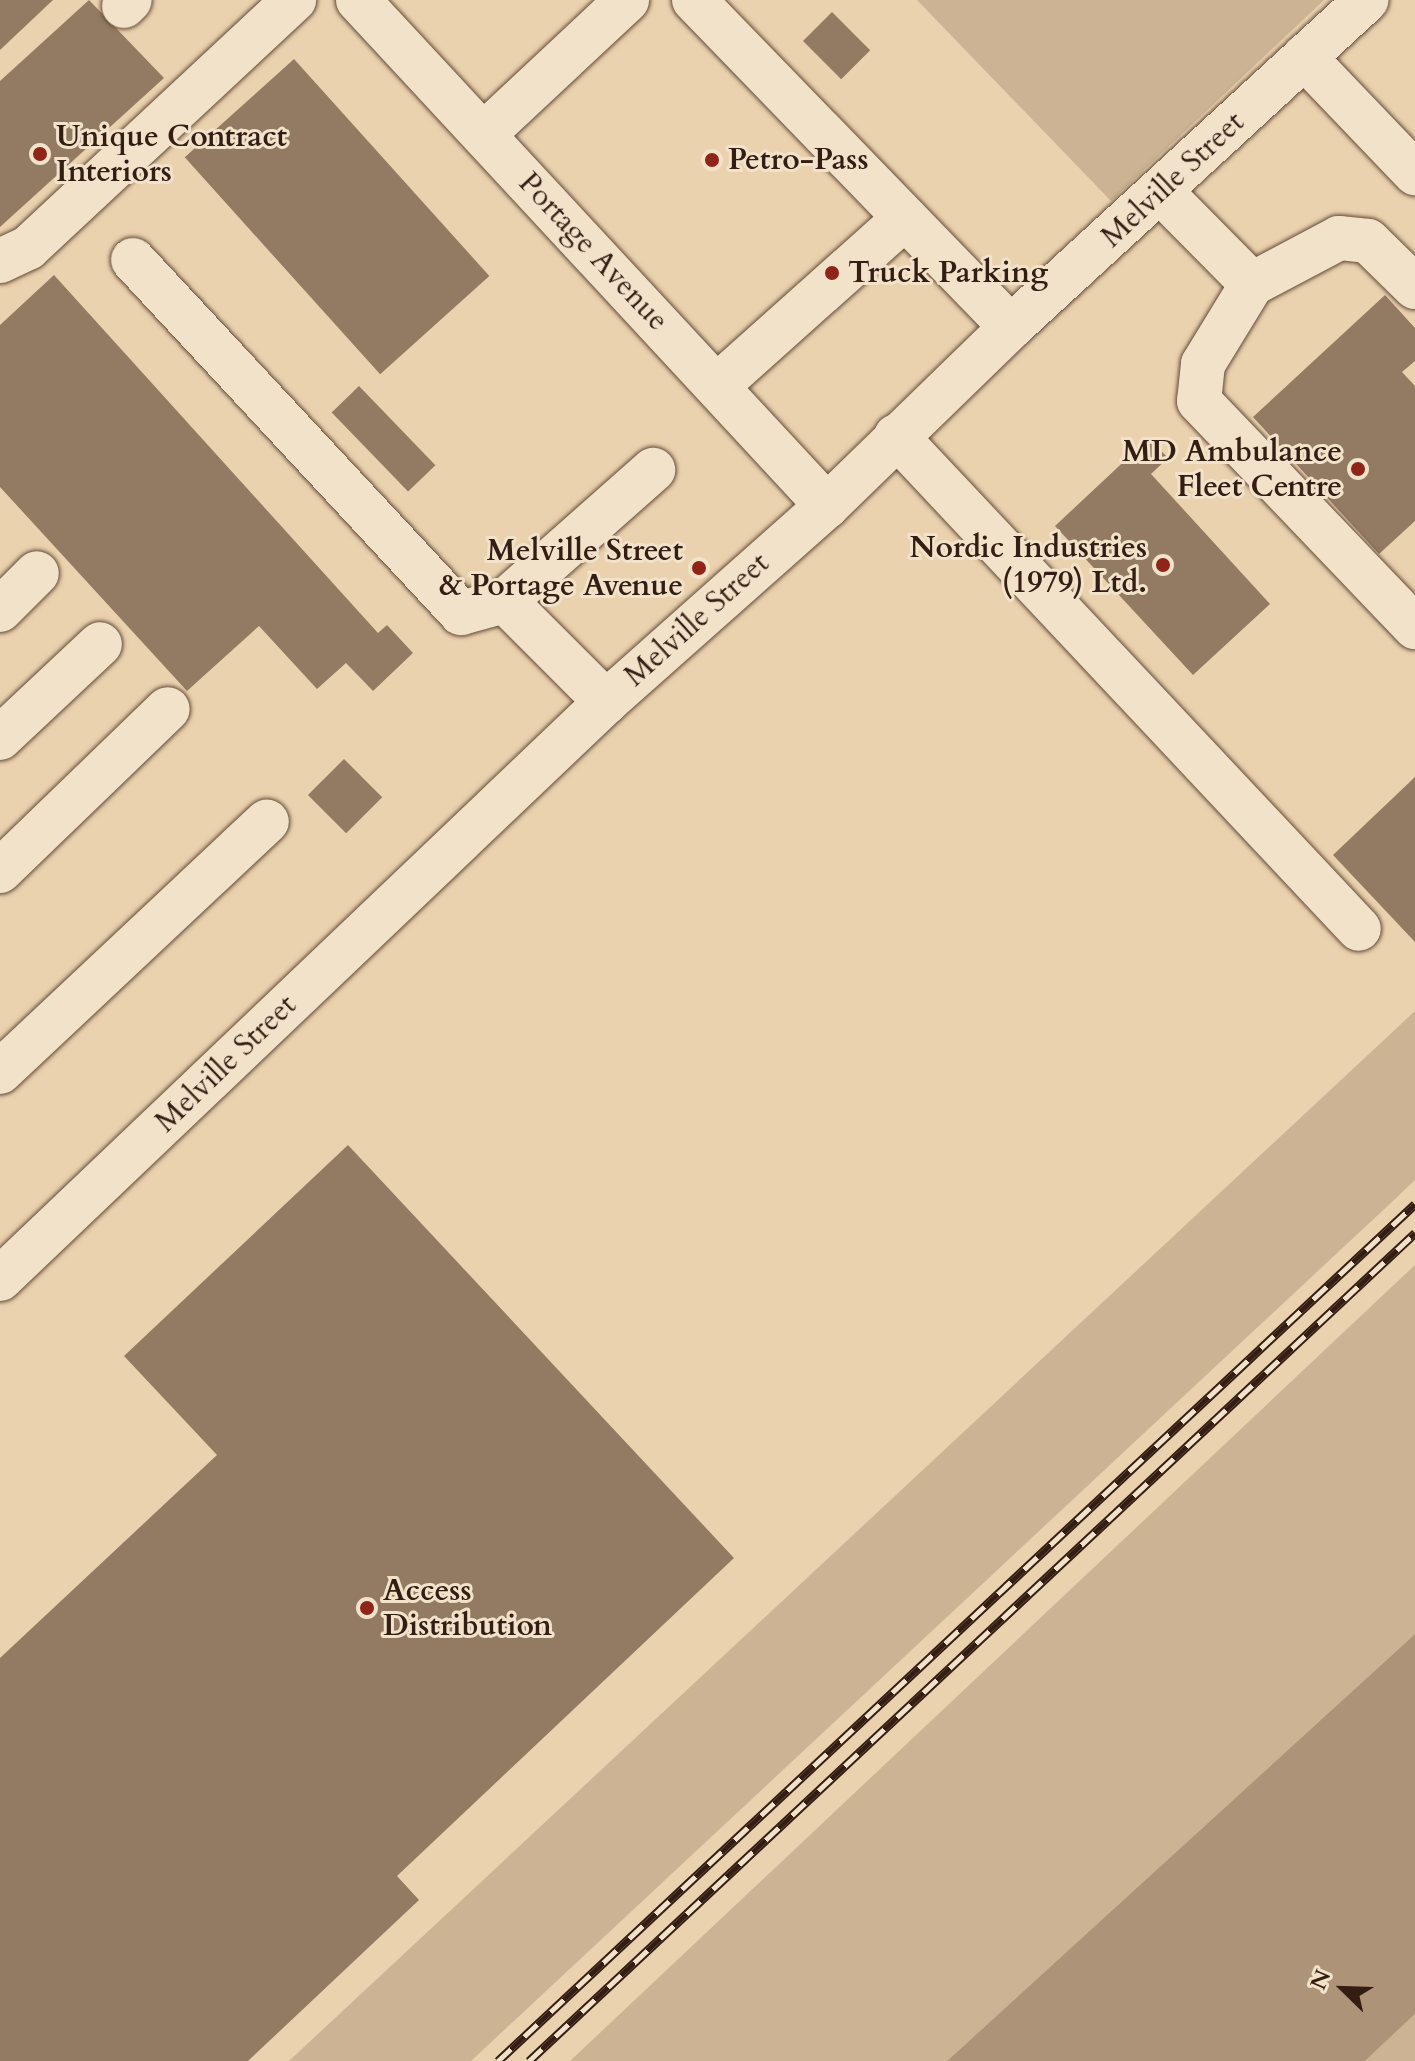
<!DOCTYPE html>
<style>
body{margin:0}
#map{position:relative;width:1415px;height:2061px;overflow:hidden;background:#ebd2ae;font-family:Cardo,serif}
div>[style]{position:absolute}
[style*='--x']{left:calc(var(--x)*1px);top:calc(var(--y)*1px);width:calc(var(--w)*1px);rotate:calc(var(--a)*1deg)}
.green>*{inset:0;background:#ccb393}
.water>*{inset:0;background:#ad9479}
.building>*{inset:0;background:#937b63;transform-origin:0 0}
.roads{filter:drop-shadow(0 0 2px #624a39) drop-shadow(0 0 2px #624a39)}
.minor>*{height:44px;margin:-22px;padding:0 22px;transform-origin:22px;border-radius:22px;background:#f2e2ca}
.rail>*{height:9px;margin-top:-4.5px;transform-origin:0;background:repeating-linear-gradient(90deg,#f2e2ca 0 18px,#341d12 0 36px);box-sizing:border-box;border-block:2px solid #341d12}
.dots>*{width:22px;height:22px;translate:-50% -50%;box-sizing:border-box;border:4px solid #f2e2ca;border-radius:50%}
span{translate:-50% -50%;white-space:nowrap;text-align:center;line-height:1.15;-webkit-text-stroke:6px #f2e2ca;paint-order:stroke}
.poi-label{font-size:30px;color:#341d12;font-weight:700}
.left{translate:0 -50%;text-align:left}
.right{translate:-100% -50%;text-align:right}
.street-label{font-size:30px;color:#341d12}
.north{position:absolute;left:1303px;top:1949px;width:80px;height:80px;-webkit-text-stroke:6px #f2e2ca;paint-order:stroke;rotate:293deg;font-size:22px;font-weight:700;line-height:32px;text-align:center;color:#341d12}
.north::after{content:'';display:block;margin:auto;width:28px;height:36px;background:#341d12;clip-path:polygon(50% 0,100% 100%,50% 72%,0 100%)}
</style>
<div id="map">
<div class="green">
<div style="clip-path:polygon(917px 0,1324px 0,1111px 201px)"></div>
<div style="clip-path:polygon(1415px 1011px,1415px 1180px,1394px 1200px,471px 2061px,289px 2061px)"></div>
<div style="clip-path:polygon(1415px 1265px,1415px 1634px,947px 2061px,570px 2061px)"></div>
<div style="clip-path:polygon(1415px 2014px,1415px 2061px,1365px 2061px)"></div>
</div>
<div class="water">
<div style="clip-path:polygon(1415px 1634px,1415px 2014px,1365px 2061px,947px 2061px)"></div>
</div>
<div class="building">
<div style="clip-path:polygon(0 0,53px 0,0 50px)"></div>
<div style="clip-path:polygon(89px 0,164px 78px,0 227px,0 81px)"></div>
<div style="left:832px;top:12px;width:54px;height:41px;rotate:45deg"></div>
<div style="left:294px;top:59px;width:292px;height:147px;rotate:48deg"></div>
<div style="clip-path:polygon(54px 275px,378px 633px,387px 625px,413px 653px,373px 691px,346px 663px,317px 689px,259px 626px,187px 691px,0 487px,0 325px)"></div>
<div style="clip-path:polygon(1385px 295px,1415px 328px,1415px 361px,1402px 372px,1415px 386px,1415px 521px,1379px 554px,1253px 417px)"></div>
<div style="left:359px;top:386px;width:110px;height:38px;rotate:46deg"></div>
<div style="clip-path:polygon(1149px 438px,1168px 458px,1151px 474px,1270px 604px,1193px 675px,1055px 526px)"></div>
<div style="left:344px;top:759px;width:54px;height:51px;rotate:45deg"></div>
<div style="clip-path:polygon(1415px 777px,1415px 942px,1333px 855px)"></div>
<div style="clip-path:polygon(348px 1145px,734px 1558px,397px 1876px,419px 1900px,248px 2061px,0 2061px,0 1658px,217px 1455px,124px 1356px)"></div>
</div>
<div class="roads">
<div class="minor">
<div style="--x:358;--y:0;--w:690;--a:47.17"></div>
<div style="--x:694;--y:0;--w:455;--a:45.9"></div>
<div style="--x:124;--y:6;--w:8;--a:-45"></div>
<div style="--x:1304;--y:57;--w:161;--a:46.3"></div>
<div style="--x:484;--y:134;--w:196;--a:-43.1"></div>
<div style="--x:1161;--y:192;--w:129;--a:45.3"></div>
<div style="--x:133;--y:260;--w:482;--a:47.1"></div>
<div style="--x:461;--y:613;--w:46;--a:-15.3"></div>
<div style="--x:505;--y:601;--w:143;--a:45"></div>
<div style="--x:0;--y:261;--w:31;--a:-25"></div>
<div style="--x:28;--y:248;--w:364;--a:-43"></div>
<div style="--x:1415;--y:287;--w:66;--a:-135.6"></div>
<div style="--x:1368;--y:241;--w:29;--a:-174"></div>
<div style="--x:1339;--y:238;--w:98;--a:152.1"></div>
<div style="--x:1252;--y:284;--w:94;--a:121.5"></div>
<div style="--x:1203;--y:364;--w:37;--a:96"></div>
<div style="--x:1199;--y:401;--w:313;--a:46.3"></div>
<div style="--x:717;--y:386;--w:252;--a:-41.8"></div>
<div style="--x:896;--y:436;--w:676;--a:46.8"></div>
<div style="--x:505;--y:601;--w:198;--a:-41.5"></div>
<div style="--x:0;--y:610;--w:52;--a:-45"></div>
<div style="--x:0;--y:738;--w:137;--a:-43.2"></div>
<div style="--x:0;--y:871;--w:233;--a:-44"></div>
<div style="--x:0;--y:1072;--w:366;--a:-43.2"></div>
<div style="--x:0;--y:1279;--w:837;--a:-43.6"></div>
<div style="--x:606;--y:702;--w:295;--a:-41.6"></div>
<div style="--x:827;--y:506;--w:257;--a:-44.2"></div>
<div style="--x:1011;--y:327;--w:483;--a:-42.6"></div>
</div>
</div>
<div class="rail">
<div style="--x:498;--y:2061;--w:1255;--a:-43.06"></div>
<div style="--x:529;--y:2061;--w:1213;--a:-43.06"></div>
</div>
<div class="dots">
<div style="left:40px;top:154px;background:#8f2418"></div>
<div style="left:712px;top:160px;background:#8f2418"></div>
<div style="left:832px;top:273px;background:#8f2418"></div>
<div style="left:1358px;top:469px;background:#8f2418"></div>
<div style="left:1163px;top:565px;background:#8f2418"></div>
<div style="left:699px;top:568px;background:#8f2418"></div>
<div style="left:367px;top:1608px;background:#8f2418"></div>
</div>
<div class="poi-label">
<span class="left" style="left:56px;top:154px">Unique Contract<br>Interiors</span>
<span class="left" style="left:728px;top:160px">Petro-Pass</span>
<span class="left" style="left:848px;top:273px">Truck Parking</span>
<span class="right" style="left:1342px;top:469px">MD Ambulance<br>Fleet Centre</span>
<span class="right" style="left:1147px;top:565px">Nordic Industries<br>(1979) Ltd.</span>
<span class="right" style="left:683px;top:568px">Melville Street<br>&amp; Portage Avenue</span>
<span class="left" style="left:383px;top:1608px">Access<br>Distribution</span>
</div>
<div class="street-label">
<span style="left:1173px;top:180px;rotate:-43deg">Melville Street</span>
<span style="left:593px;top:252px;rotate:47deg">Portage Avenue</span>
<span style="left:697px;top:620px;rotate:-42deg">Melville Street</span>
<span style="left:226px;top:1064px;rotate:-44deg">Melville Street</span>
</div>
<div class="north">N</div>
</div>
